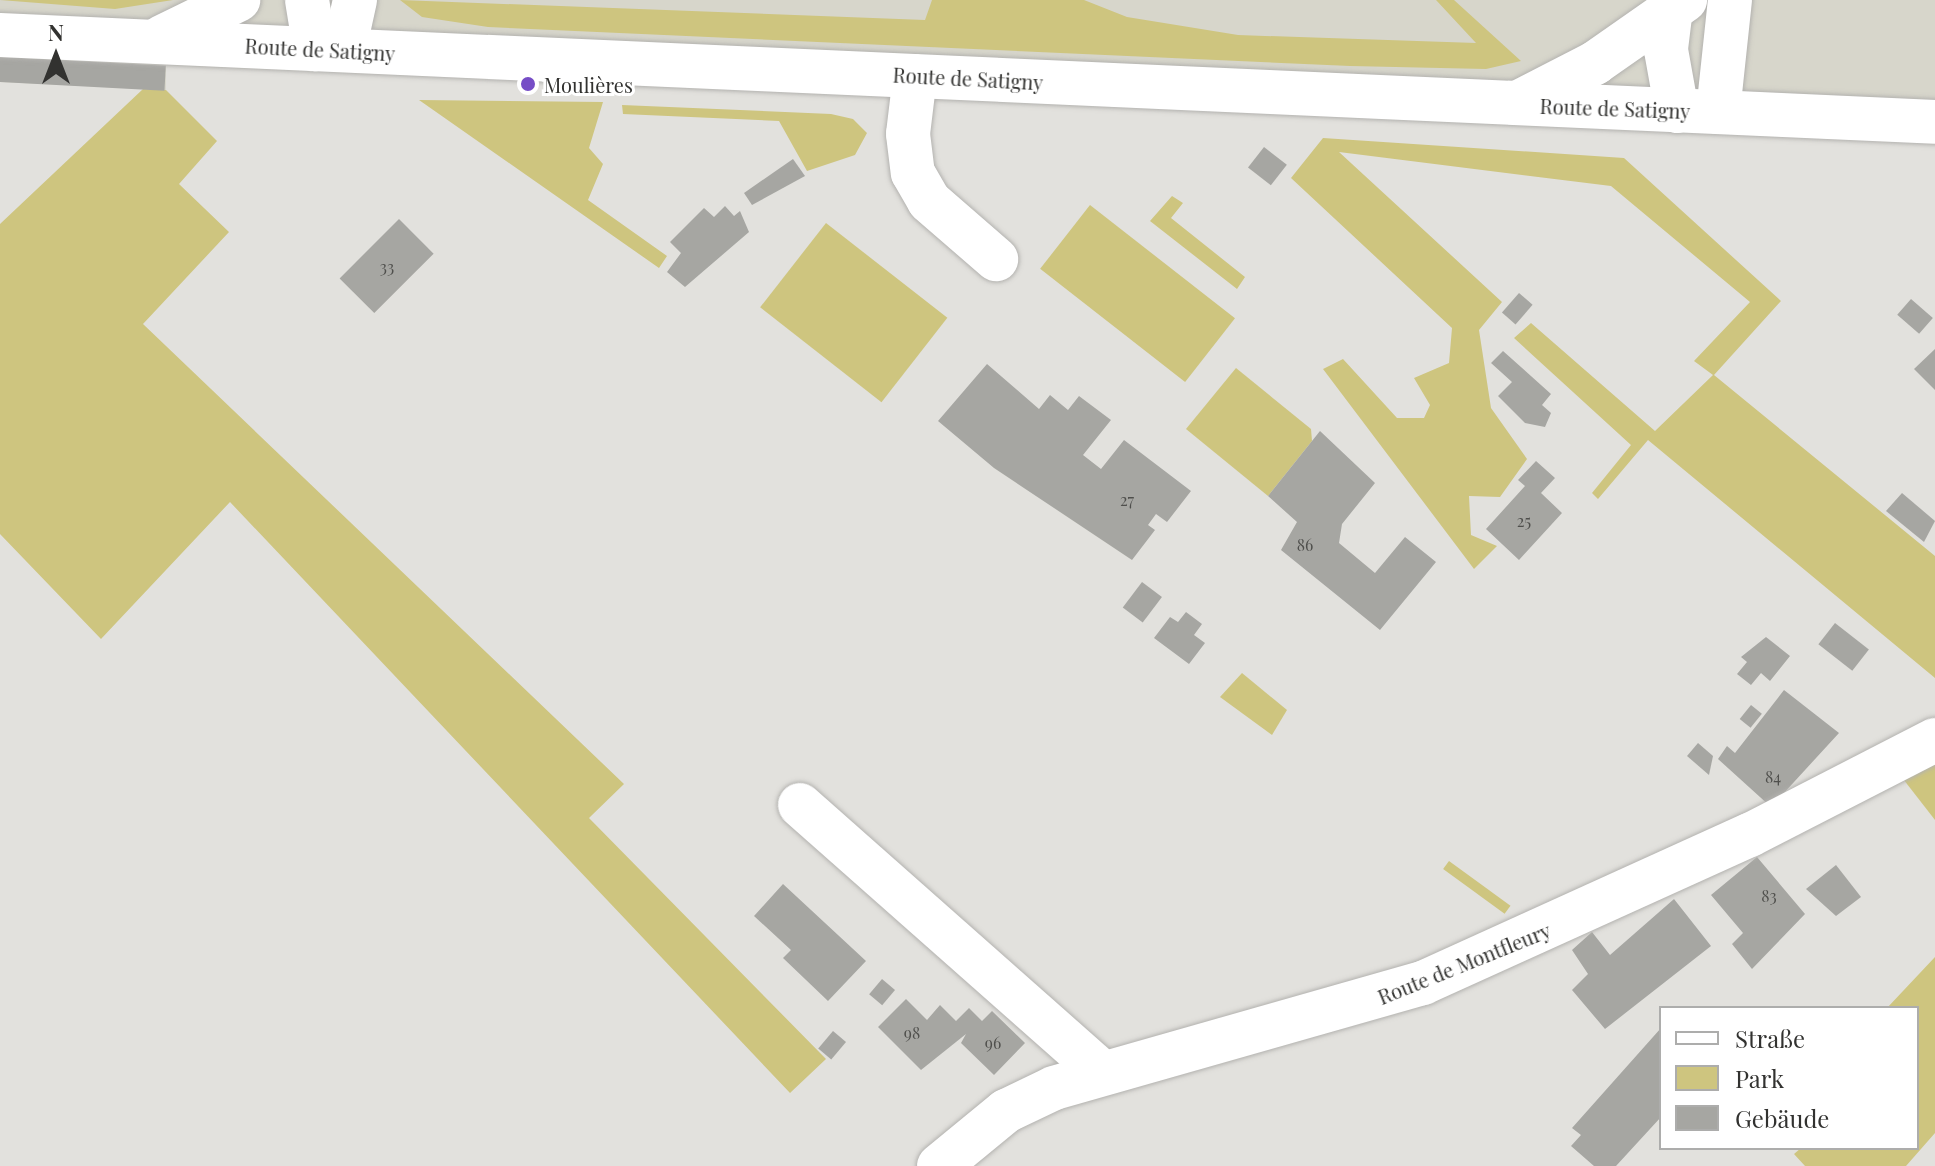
<!DOCTYPE html>
<meta charset="utf-8">
<style>
body{margin:0}
#map{position:relative;width:1935px;height:1166px;overflow:hidden;background:#e2e1dd;font-family:"Playfair Display",serif}
div>[style]{position:absolute}
[style*='--x']{left:calc(var(--x)*1px);top:calc(var(--y)*1px);width:calc(var(--w)*1px);rotate:calc(var(--a)*1deg)}
.built>*{inset:0;background:#d7d6cb}
.green>*{inset:0;background:#cec57f;transform-origin:0 0}
.building>*{inset:0;background:#a6a6a2;transform-origin:0 0}
.roads{filter:drop-shadow(0 0 2px #b3b2af) drop-shadow(0 0 2px #b3b2af)}
.minor>*{height:44px;margin:-22px;padding:0 22px;transform-origin:22px;border-radius:22px;background:#fff}
.dots>*{width:22px;height:22px;translate:-50% -50%;box-sizing:border-box;border:4px solid #fff;border-radius:50%}
span{translate:-50% -50%;white-space:nowrap;text-align:center;line-height:1.15;-webkit-text-stroke:6px #fff;paint-order:stroke}
.number-label{font-size:16px;color:#4f4f4c}
.number-label span{-webkit-text-stroke-width:0}
.street-label{font-size:20px;color:#323230}
.poi-label{font-size:20px;color:#323230}
.left{translate:0 -50%;text-align:left}
.legend{position:absolute;left:1659px;top:1006px;width:260px;height:144px;box-sizing:border-box;background:#fff;border:2px solid #adadac;margin:0;padding:10px 14px;list-style:none;font-size:24px;color:#323230}
.legend li{display:flex;align-items:center;gap:16px;height:40px}
.legend b{width:40px;border:2px solid #adadac}
.north{position:absolute;left:16px;top:16px;width:80px;height:80px;-webkit-text-stroke:6px #fff;paint-order:stroke;rotate:0deg;font-size:22px;font-weight:700;line-height:32px;text-align:center;color:#323230}
.north::after{content:'';display:block;margin:auto;width:28px;height:36px;background:#323230;clip-path:polygon(50% 0,100% 100%,50% 72%,0 100%)}
</style>
<div id="map">
<div class="built">
<div style="clip-path:polygon(0 0,1935px 0,1935px 142px,166px 65px,166px 90px,0 82px)"></div>
</div>
<div class="green">
<div style="clip-path:polygon(0 0,173px 0,115px 9px)"></div>
<div style="clip-path:polygon(400px 0,925px 20px,932px 0,1084px 0,1127px 17px,1238px 35px,1476px 43px,1436px 0,1454px 0,1521px 61px,1486px 69px,1350px 66px,488px 27px,422px 17px)"></div>
<div style="clip-path:polygon(143px 89px,166px 90px,217px 141px,179px 184px,229px 232px,143px 324px,624px 784px,589px 818px,826px 1059px,790px 1093px,230px 502px,101px 639px,0 534px,0 224px)"></div>
<div style="clip-path:polygon(419px 100px,603px 102px,589px 148px,603px 164px,588px 200px,667px 256px,659px 268px)"></div>
<div style="clip-path:polygon(622px 105px,831px 114px,853px 119px,867px 133px,855px 155px,807px 171px,779px 121px,623px 114px)"></div>
<div style="clip-path:polygon(1323px 138px,1624px 158px,1781px 301px,1714px 375px,1935px 556px,1935px 678px,1648px 440px,1598px 499px,1592px 493px,1631px 445px,1514px 338px,1531px 323px,1655px 431px,1713px 375px,1694px 361px,1750px 302px,1611px 186px,1339px 152px,1502px 302px,1479px 330px,1491px 408px,1527px 459px,1500px 497px,1469px 496px,1471px 535px,1497px 546px,1474px 569px,1323px 369px,1343px 359px,1397px 418px,1424px 418px,1430px 405px,1414px 378px,1449px 363px,1452px 328px,1291px 178px)"></div>
<div style="clip-path:polygon(1172px 196px,1183px 203px,1171px 218px,1245px 277px,1237px 289px,1150px 221px)"></div>
<div style="left:1090px;top:205px;width:184px;height:81px;rotate:38deg"></div>
<div style="left:826px;top:223px;width:154px;height:107px;rotate:38deg"></div>
<div style="clip-path:polygon(1236px 368px,1311px 429px,1312px 441px,1268px 496px,1186px 429px)"></div>
<div style="clip-path:polygon(1242px 673px,1287px 710px,1272px 735px,1220px 697px)"></div>
<div style="clip-path:polygon(1935px 757px,1935px 820px,1900px 775px)"></div>
<div style="left:1449px;top:861px;width:76px;height:10px;rotate:36deg"></div>
<div style="clip-path:polygon(1935px 957px,1935px 1133px,1906px 1166px,1805px 1166px,1794px 1154px,1801px 1148px,1917px 1148px,1917px 1008px,1887px 1008px)"></div>
</div>
<div class="building">
<div style="left:0;top:57px;width:166px;height:25px;rotate:3deg"></div>
<div style="left:1264px;top:147px;width:29px;height:26px;rotate:38deg"></div>
<div style="clip-path:polygon(793px 159px,805px 176px,752px 205px,744px 193px)"></div>
<div style="clip-path:polygon(725px 206px,734px 216px,740px 211px,749px 232px,685px 287px,667px 272px,681px 253px,670px 242px,704px 208px,714px 217px)"></div>
<div style="left:399px;top:219px;width:49px;height:84px;rotate:45deg"></div>
<div style="left:1519px;top:293px;width:18px;height:26px;rotate:41deg"></div>
<div style="left:1911px;top:299px;width:29px;height:21px;rotate:41deg"></div>
<div style="clip-path:polygon(1935px 349px,1935px 390px,1914px 369px)"></div>
<div style="clip-path:polygon(1503px 351px,1551px 394px,1542px 405px,1551px 413px,1545px 427px,1525px 423px,1498px 396px,1512px 382px,1491px 363px)"></div>
<div style="clip-path:polygon(987px 364px,1039px 409px,1050px 395px,1068px 410px,1079px 396px,1111px 420px,1083px 455px,1101px 469px,1124px 440px,1191px 491px,1167px 522px,1156px 514px,1148px 525px,1155px 530px,1132px 560px,994px 468px,938px 421px)"></div>
<div style="clip-path:polygon(1320px 431px,1375px 483px,1342px 524px,1339px 543px,1375px 573px,1405px 537px,1436px 562px,1380px 630px,1281px 550px,1297px 522px,1268px 496px)"></div>
<div style="clip-path:polygon(1536px 461px,1555px 478px,1541px 493px,1562px 513px,1519px 560px,1486px 529px,1525px 486px,1518px 480px)"></div>
<div style="clip-path:polygon(1902px 493px,1935px 521px,1924px 542px,1886px 511px)"></div>
<div style="left:1142px;top:582px;width:25px;height:32px;rotate:37deg"></div>
<div style="clip-path:polygon(1186px 612px,1202px 624px,1194px 635px,1205px 643px,1189px 664px,1154px 638px,1170px 617px,1178px 622px)"></div>
<div style="left:1835px;top:623px;width:43px;height:27px;rotate:38deg"></div>
<div style="clip-path:polygon(1766px 637px,1790px 656px,1770px 681px,1761px 673px,1751px 685px,1737px 674px,1747px 662px,1741px 657px)"></div>
<div style="clip-path:polygon(1784px 690px,1839px 733px,1771px 807px,1718px 759px,1727px 746px,1735px 753px)"></div>
<div style="left:1751px;top:705px;width:14px;height:18px;rotate:39deg"></div>
<div style="clip-path:polygon(1698px 743px,1713px 756px,1709px 775px,1687px 756px)"></div>
<div style="clip-path:polygon(1757px 857px,1805px 914px,1752px 969px,1732px 944px,1743px 933px,1711px 895px)"></div>
<div style="clip-path:polygon(1836px 865px,1861px 897px,1836px 916px,1806px 889px)"></div>
<div style="clip-path:polygon(783px 884px,866px 961px,828px 1001px,783px 958px,791px 950px,754px 916px)"></div>
<div style="clip-path:polygon(1674px 899px,1711px 946px,1605px 1029px,1572px 990px,1588px 974px,1572px 950px,1592px 932px,1610px 955px)"></div>
<div style="left:882px;top:979px;width:17px;height:20px;rotate:40deg"></div>
<div style="clip-path:polygon(906px 999px,927px 1020px,940px 1005px,956px 1021px,969px 1008px,982px 1021px,992px 1011px,1025px 1043px,994px 1075px,961px 1043px,966px 1034px,921px 1070px,878px 1027px)"></div>
<div style="clip-path:polygon(1661px 1028px,1661px 1117px,1616px 1166px,1594px 1166px,1571px 1146px,1581px 1135px,1572px 1128px)"></div>
<div style="left:833px;top:1031px;width:17px;height:23px;rotate:40deg"></div>
</div>
<div class="roads">
<div class="minor">
<div style="--x:307;--y:0;--w:50;--a:80.7"></div>
<div style="--x:1670;--y:16;--w:34;--a:97"></div>
<div style="--x:1666;--y:50;--w:62;--a:79.8"></div>
<div style="--x:0;--y:35;--w:1937;--a:2.57"></div>
<div style="--x:162;--y:37;--w:85;--a:-26"></div>
<div style="--x:344;--y:50;--w:51;--a:-77.6"></div>
<div style="--x:915;--y:76;--w:58;--a:96.9"></div>
<div style="--x:908;--y:134;--w:39;--a:83"></div>
<div style="--x:913;--y:173;--w:32;--a:60"></div>
<div style="--x:929;--y:201;--w:89;--a:40.9"></div>
<div style="--x:1517;--y:103;--w:88;--a:-27.1"></div>
<div style="--x:1595;--y:63;--w:110;--a:-35"></div>
<div style="--x:1718;--y:112;--w:113;--a:-83.9"></div>
<div style="--x:800;--y:805;--w:403;--a:41.5"></div>
<div style="--x:939;--y:1166;--w:87;--a:-39.4"></div>
<div style="--x:1006;--y:1111;--w:53;--a:-25.6"></div>
<div style="--x:1054;--y:1088;--w:384;--a:-15.9"></div>
<div style="--x:1423;--y:983;--w:359;--a:-24.4"></div>
<div style="--x:1750;--y:835;--w:208;--a:-27.2"></div>
</div>
</div>
<div class="dots">
<div style="left:528px;top:84px;background:#764dc6"></div>
</div>
<div class="number-label">
<span style="left:387px;top:267px">33</span>
<span style="left:1127px;top:500px">27</span>
<span style="left:1524px;top:521px">25</span>
<span style="left:1305px;top:545px">86</span>
<span style="left:1773px;top:777px">84</span>
<span style="left:1769px;top:896px">83</span>
<span style="left:912px;top:1033px">98</span>
<span style="left:993px;top:1043px">96</span>
</div>
<div class="street-label">
<span style="left:320px;top:49px;rotate:3deg">Route de Satigny</span>
<span style="left:968px;top:78px;rotate:3deg">Route de Satigny</span>
<span style="left:1615px;top:108px;rotate:2deg">Route de Satigny</span>
<span style="left:1464px;top:963px;rotate:-22deg">Route de Montfleury</span>
</div>
<div class="poi-label">
<span class="left" style="left:544px;top:84px">Moulières</span>
</div>
<ul class="legend">
<li><b style="height:10px;background:#fff"></b>Straße</li>
<li><b style="height:22px;background:#cec57f"></b>Park</li>
<li><b style="height:22px;background:#a6a6a2"></b>Gebäude</li>
</ul>
<div class="north">N</div>
</div>
